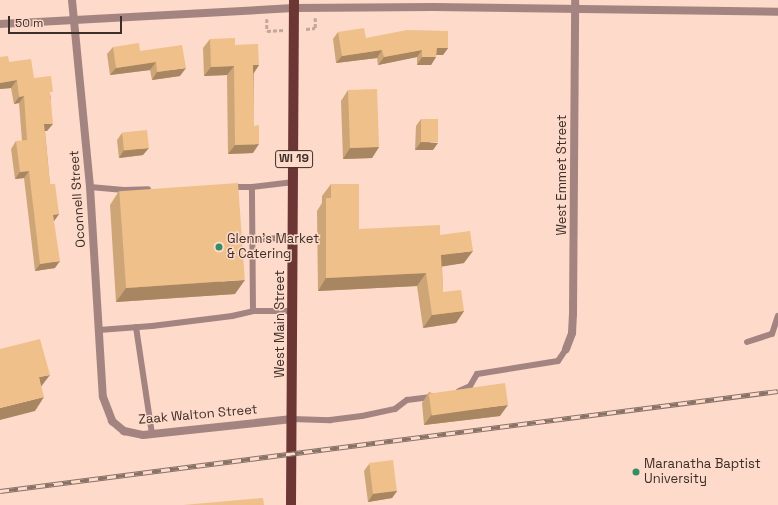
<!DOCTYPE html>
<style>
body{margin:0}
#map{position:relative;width:778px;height:505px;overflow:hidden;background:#fddac9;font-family:"Space Grotesk",sans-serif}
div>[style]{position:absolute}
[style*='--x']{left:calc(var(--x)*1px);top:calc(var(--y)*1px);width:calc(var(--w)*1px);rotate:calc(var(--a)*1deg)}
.path>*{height:2.5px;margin-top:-1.25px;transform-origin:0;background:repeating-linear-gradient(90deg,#c2a698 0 4px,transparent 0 6px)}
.lane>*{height:6px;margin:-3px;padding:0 3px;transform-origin:3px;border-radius:3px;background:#a48481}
.street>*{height:8px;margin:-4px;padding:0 4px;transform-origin:4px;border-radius:4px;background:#a48481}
.primary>*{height:10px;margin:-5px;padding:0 5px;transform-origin:5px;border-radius:5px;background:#6b3634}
.rail>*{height:4.5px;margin-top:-2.25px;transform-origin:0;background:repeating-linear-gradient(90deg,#fddac9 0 9px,#887267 0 18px);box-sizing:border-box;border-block:1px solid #887267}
.wall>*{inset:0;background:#cea577}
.shaded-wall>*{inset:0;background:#a78661}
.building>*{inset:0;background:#efc08a;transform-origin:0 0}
.dots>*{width:11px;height:11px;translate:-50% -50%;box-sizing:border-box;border:2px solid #fddac9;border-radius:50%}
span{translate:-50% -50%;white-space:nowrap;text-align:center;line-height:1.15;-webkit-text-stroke:3px #fddac9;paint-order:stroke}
.shield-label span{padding:1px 3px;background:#fddac9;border:1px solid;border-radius:3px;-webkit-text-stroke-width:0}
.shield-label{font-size:12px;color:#3c2e28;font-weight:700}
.street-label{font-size:13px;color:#3c2e28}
.poi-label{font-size:13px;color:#3c2e28}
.left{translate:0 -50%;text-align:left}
.scale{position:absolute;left:8px;top:16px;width:114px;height:18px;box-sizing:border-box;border:2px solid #3c2e28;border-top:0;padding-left:5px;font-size:12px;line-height:14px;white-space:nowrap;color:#3c2e28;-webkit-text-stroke:3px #fddac9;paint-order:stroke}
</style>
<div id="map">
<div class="path">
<div style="--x:267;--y:19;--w:12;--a:90"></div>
<div style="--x:267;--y:31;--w:16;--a:-4"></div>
<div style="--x:306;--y:29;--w:9;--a:-6"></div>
<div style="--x:315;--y:28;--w:10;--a:-90"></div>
</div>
<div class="lane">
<div style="--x:90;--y:187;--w:34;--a:5"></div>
<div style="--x:124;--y:190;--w:24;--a:-2"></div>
<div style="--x:231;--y:187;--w:21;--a:0"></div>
<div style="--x:252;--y:240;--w:41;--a:-4.2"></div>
<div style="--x:293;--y:311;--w:40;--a:180"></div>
<div style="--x:253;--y:311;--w:124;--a:-90.5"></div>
<div style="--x:252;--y:187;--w:42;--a:-6.8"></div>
<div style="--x:136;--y:327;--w:108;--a:81.5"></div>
<div style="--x:99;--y:330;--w:53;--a:-4.3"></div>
<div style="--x:152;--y:326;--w:81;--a:-7.1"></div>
<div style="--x:232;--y:316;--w:22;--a:-13"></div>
<div style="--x:747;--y:342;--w:26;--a:-18"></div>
<div style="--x:772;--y:334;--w:19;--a:-72"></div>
<div style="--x:459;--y:391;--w:12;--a:-24"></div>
<div style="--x:470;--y:386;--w:14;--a:-60"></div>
<div style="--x:477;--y:374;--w:82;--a:-9.1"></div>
<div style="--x:558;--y:361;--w:14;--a:-56"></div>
<div style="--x:292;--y:419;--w:38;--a:2"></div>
<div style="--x:330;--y:420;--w:32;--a:-7"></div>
<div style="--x:362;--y:416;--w:34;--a:-12"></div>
<div style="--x:395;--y:409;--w:15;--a:-37"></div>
<div style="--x:407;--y:400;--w:26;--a:-7"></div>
</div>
<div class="street">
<div style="--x:72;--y:0;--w:188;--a:84.5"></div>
<div style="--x:90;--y:187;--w:210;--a:86.5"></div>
<div style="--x:103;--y:397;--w:26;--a:69"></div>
<div style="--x:112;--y:421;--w:16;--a:40"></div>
<div style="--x:124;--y:431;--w:19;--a:12"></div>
<div style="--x:143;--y:435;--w:150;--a:-6.1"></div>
<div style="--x:0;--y:24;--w:294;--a:-3.1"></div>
<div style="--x:294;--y:8;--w:139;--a:-0.4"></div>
<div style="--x:433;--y:7;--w:345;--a:0.8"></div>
<div style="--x:566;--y:349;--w:17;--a:-69"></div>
<div style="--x:572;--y:333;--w:19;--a:-87"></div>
<div style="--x:573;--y:314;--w:314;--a:-89.6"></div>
</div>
<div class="primary">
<div style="--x:291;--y:505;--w:505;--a:-89.66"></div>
</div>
<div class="rail">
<div style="--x:0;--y:491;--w:784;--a:-7.32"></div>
</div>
<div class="wall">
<div style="clip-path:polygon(338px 32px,366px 38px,448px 48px,443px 55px,436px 55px,436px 57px,431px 65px,417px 65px,417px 57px,378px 65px,377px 58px,336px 63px,333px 39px)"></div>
<div style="clip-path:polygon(210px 39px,235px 45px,259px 65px,254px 73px,253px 153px,228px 154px,227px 75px,204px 76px,203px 48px)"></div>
<div style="clip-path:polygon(113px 47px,140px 51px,180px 76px,152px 80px,150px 70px,110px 75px,107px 54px)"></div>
<div style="clip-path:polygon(0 57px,9px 62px,34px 78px,51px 96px,47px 131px,45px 131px,50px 184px,59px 214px,54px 221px,55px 268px,35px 271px,24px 178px,15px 179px,11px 149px,16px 141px,22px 141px,19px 103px,14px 104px,11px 88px,0 89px)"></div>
<div style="clip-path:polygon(348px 90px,379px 147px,372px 158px,343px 159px,341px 101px)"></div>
<div style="clip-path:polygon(421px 119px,433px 150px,415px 150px,416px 126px)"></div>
<div style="clip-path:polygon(122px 133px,143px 155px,119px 158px,117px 140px)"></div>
<div style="clip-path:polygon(331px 184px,359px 229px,440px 235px,464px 263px,442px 266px,443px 292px,464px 311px,456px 323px,423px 328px,417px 286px,318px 291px,317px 211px,322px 203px,322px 196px)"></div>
<div style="clip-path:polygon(119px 191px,235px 294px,116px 302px,110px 205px)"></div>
<div style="clip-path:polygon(429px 392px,500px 416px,424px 425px,422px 403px)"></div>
<div style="clip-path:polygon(369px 464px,397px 491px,392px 498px,368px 502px,364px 471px)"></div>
</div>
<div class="shaded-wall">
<div style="clip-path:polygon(437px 48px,448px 48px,443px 55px,431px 55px)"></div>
<div style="clip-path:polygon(382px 50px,377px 58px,336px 63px,342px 56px)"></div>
<div style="clip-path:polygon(422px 50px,417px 57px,378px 65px,384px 57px)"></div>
<div style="clip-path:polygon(422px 57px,436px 57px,431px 65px,417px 65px)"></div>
<div style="clip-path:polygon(156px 62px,150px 70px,110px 75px,116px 68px)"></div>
<div style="clip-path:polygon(253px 65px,259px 65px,253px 74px)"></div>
<div style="clip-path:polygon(234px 66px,227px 75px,204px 76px,211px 67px)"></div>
<div style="clip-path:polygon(186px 68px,180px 76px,152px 80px,157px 72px)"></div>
<div style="clip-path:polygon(17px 80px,11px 88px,0 89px,0 83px)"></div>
<div style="clip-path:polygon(24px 96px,19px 103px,14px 104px,19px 97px)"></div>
<div style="clip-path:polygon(44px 124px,53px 124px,47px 131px,39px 131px)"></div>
<div style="clip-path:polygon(421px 142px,438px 143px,433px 150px,415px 150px)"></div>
<div style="clip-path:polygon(259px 144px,253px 153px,228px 154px,235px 145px)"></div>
<div style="clip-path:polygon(379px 147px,372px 158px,343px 159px,350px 148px)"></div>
<div style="clip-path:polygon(149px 148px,143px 155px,119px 158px,124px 150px)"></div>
<div style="clip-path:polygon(29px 171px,24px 178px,15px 179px,20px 172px)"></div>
<div style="clip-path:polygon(59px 214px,54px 221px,53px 215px)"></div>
<div style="clip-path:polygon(473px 251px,464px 263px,433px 268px,441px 255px)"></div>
<div style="clip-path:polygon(60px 261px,55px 268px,35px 271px,40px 264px)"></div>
<div style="clip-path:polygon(426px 273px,417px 286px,318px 291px,326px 278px)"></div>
<div style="clip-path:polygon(245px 280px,235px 294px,116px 302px,126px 288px)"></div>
<div style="clip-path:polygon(464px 311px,456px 323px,423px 328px,432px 315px)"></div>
<div style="clip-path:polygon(50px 375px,40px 388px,39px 377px)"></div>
<div style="clip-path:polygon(44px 397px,35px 411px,0 420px,0 408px)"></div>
<div style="clip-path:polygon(508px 405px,500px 416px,424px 425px,432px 414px)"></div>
<div style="clip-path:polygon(397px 491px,392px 498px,368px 502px,373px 494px)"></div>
</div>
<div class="building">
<div style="clip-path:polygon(364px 28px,366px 38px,407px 30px,448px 31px,448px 48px,437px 48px,436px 57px,422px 57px,422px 50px,384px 57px,382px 50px,342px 56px,338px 32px)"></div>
<div style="clip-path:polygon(235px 38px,235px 45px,258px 44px,259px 65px,253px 65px,254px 126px,259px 125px,259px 144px,235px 145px,234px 66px,211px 67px,210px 39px)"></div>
<div style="clip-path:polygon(139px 43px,140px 51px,182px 45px,186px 68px,157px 72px,156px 62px,116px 68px,113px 47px)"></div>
<div style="clip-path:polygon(8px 56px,9px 62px,31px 59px,34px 78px,51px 76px,53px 92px,50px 92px,53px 124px,44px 124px,50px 184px,55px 184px,59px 214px,53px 215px,60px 261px,40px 264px,29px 171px,20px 172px,16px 141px,27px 140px,24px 96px,19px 97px,17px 80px,0 83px,0 57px)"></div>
<div style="left:377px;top:89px;width:58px;height:29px;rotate:88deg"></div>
<div style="left:421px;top:119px;width:17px;height:23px"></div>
<div style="left:147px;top:130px;width:18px;height:25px;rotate:84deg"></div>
<div style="left:238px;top:183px;width:97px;height:119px;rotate:86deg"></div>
<div style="clip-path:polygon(331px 184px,359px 184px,359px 229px,440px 225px,440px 235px,470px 231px,473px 251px,441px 255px,443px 292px,461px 290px,464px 311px,432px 315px,426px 273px,326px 278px,326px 198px,331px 198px)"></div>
<div style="clip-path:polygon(40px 339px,50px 375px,39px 377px,44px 397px,0 408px,0 349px)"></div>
<div style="left:505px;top:383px;width:22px;height:77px;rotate:82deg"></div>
<div style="left:393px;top:460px;width:31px;height:24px;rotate:83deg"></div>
<div style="clip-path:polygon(263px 498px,264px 505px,183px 505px)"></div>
</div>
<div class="dots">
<div style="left:219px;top:247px;background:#338e64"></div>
<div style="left:636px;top:472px;background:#338e64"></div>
</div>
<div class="shield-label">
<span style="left:294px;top:159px">WI 19</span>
</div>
<div class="street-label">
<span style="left:562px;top:175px;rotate:-90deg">West Emmet Street</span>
<span style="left:78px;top:199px;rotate:-94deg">Oconnell Street</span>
<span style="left:280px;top:324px;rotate:-90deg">West Main Street</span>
<span style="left:198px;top:415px;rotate:-5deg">Zaak Walton Street</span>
</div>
<div class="poi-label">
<span class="left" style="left:227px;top:247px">Glenn's Market<br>&amp; Catering</span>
<span class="left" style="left:644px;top:472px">Maranatha Baptist<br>University</span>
</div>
<div class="scale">50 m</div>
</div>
